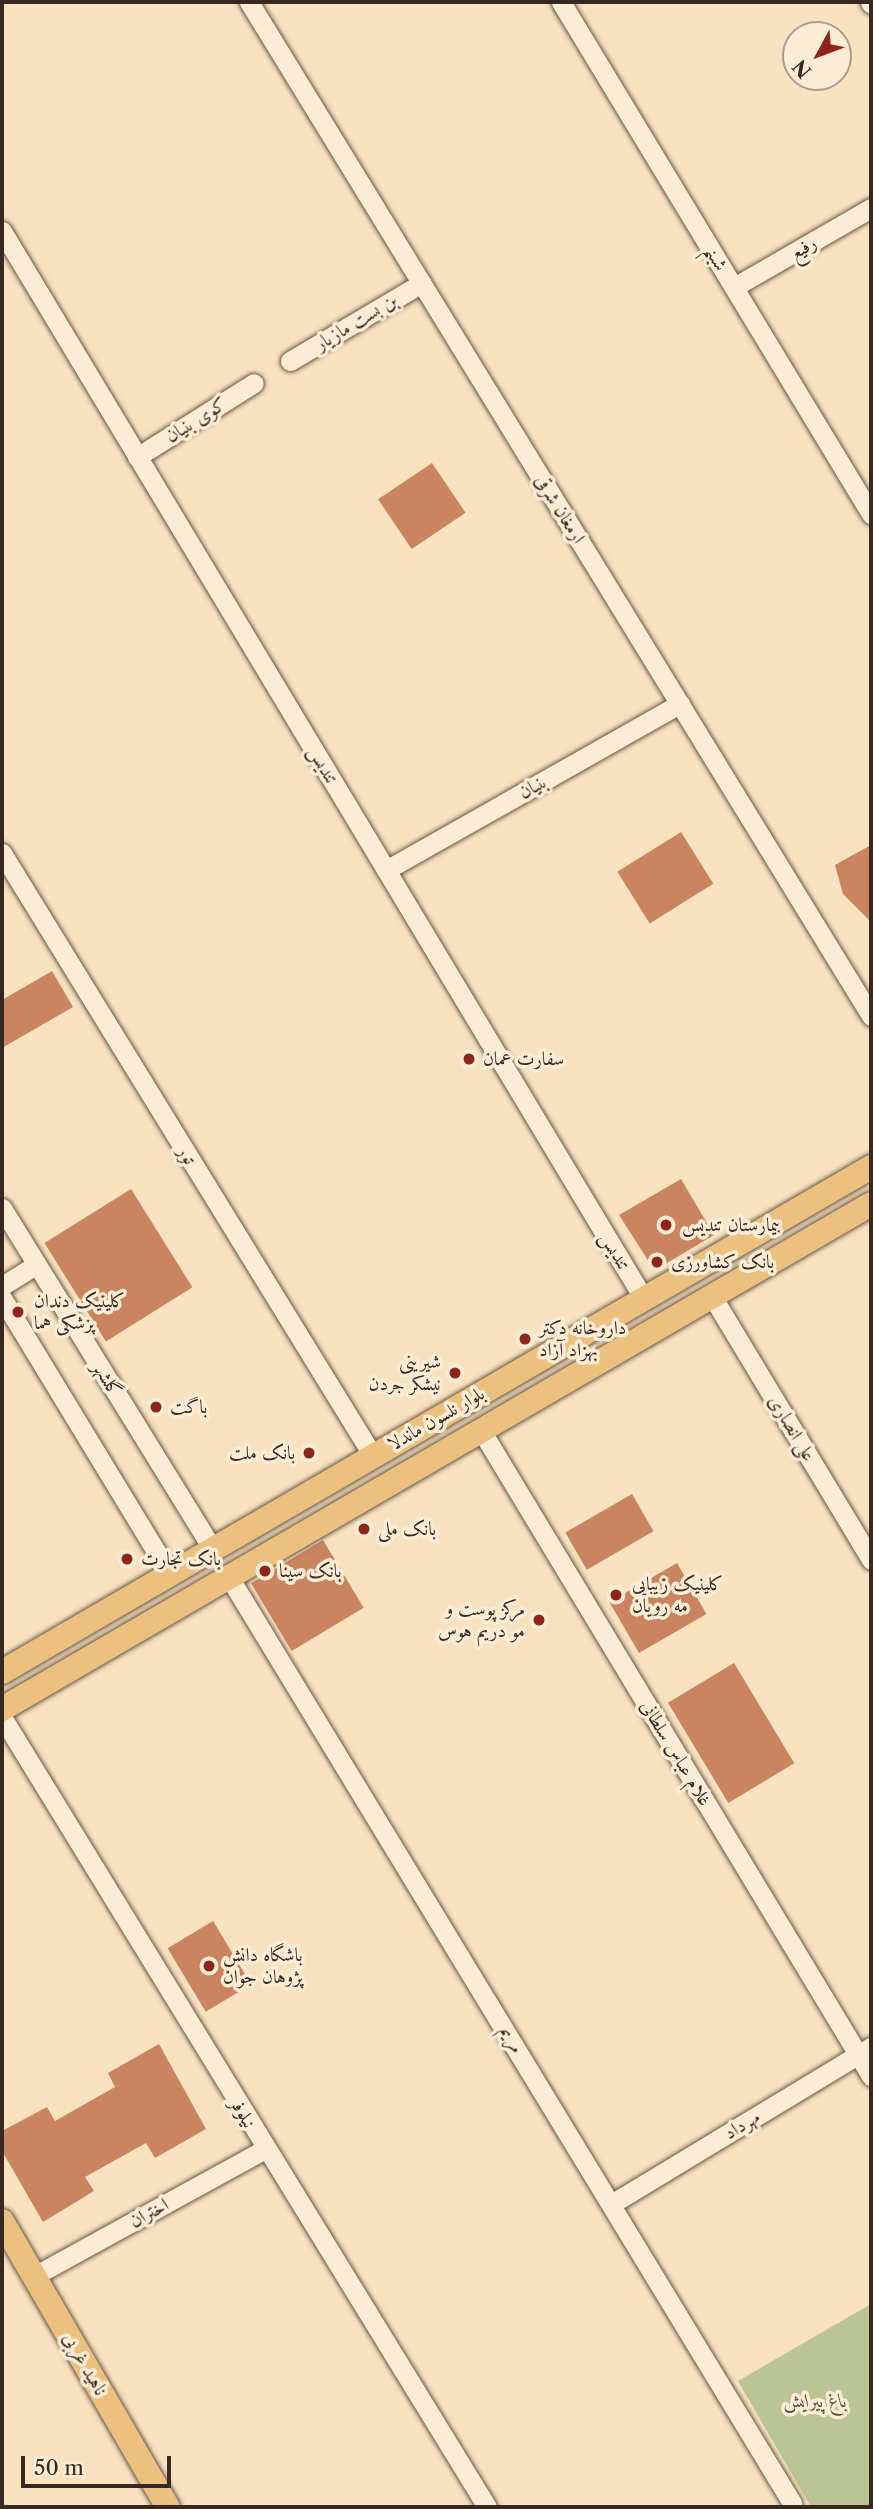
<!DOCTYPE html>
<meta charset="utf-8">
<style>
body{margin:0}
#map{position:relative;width:873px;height:2509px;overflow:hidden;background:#f8e2bf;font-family:"Libre Caslon Text",Amiri,serif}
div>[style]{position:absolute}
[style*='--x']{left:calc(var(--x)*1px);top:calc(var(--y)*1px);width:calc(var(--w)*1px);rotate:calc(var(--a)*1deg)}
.green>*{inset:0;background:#bac494}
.building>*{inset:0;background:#ca8460;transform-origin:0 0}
.roads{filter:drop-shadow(0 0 2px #675748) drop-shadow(0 0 2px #675748)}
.minor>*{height:19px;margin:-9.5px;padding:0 9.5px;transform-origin:9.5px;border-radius:9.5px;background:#faecd5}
.major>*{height:24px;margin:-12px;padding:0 12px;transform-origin:12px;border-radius:12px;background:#ecc180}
.dots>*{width:19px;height:19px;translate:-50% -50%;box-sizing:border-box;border:4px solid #faecd5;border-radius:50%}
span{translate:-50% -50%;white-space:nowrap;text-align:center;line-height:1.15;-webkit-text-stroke:7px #faecd5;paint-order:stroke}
.street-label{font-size:19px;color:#372921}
.poi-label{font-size:19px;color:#372921}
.left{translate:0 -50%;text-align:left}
.right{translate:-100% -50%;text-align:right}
.park-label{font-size:19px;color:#58503e;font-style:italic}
.frame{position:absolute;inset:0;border:4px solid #372921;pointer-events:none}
.north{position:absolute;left:782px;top:21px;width:70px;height:70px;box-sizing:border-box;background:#faecd5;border:2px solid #ac9e8d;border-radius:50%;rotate:229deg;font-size:19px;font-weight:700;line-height:28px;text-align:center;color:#372921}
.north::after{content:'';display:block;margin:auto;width:24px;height:32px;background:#8f2418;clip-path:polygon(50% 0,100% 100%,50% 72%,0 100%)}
.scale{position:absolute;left:21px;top:2456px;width:150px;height:32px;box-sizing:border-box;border:4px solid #372921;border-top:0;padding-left:9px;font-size:21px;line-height:24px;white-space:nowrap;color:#372921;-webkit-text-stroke:5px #faecd5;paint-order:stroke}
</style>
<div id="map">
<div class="green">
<div style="clip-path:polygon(871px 2304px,871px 2507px,811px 2507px,738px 2381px)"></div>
</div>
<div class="building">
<div style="left:432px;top:463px;width:60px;height:65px;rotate:56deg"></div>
<div style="left:681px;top:832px;width:61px;height:75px;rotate:58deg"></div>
<div style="clip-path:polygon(871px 845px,871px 922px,843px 894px,835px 865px)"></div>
<div style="clip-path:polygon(52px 971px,73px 1007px,2px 1048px,2px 1000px)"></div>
<div style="clip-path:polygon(681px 1179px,714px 1235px,662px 1266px,649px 1262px,619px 1215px)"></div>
<div style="left:131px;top:1189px;width:116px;height:102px;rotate:58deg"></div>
<div style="left:632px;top:1494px;width:43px;height:77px;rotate:60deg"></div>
<div style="left:323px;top:1540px;width:79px;height:84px;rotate:59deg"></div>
<div style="left:677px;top:1563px;width:59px;height:78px;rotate:60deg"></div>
<div style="left:734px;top:1663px;width:117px;height:77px;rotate:59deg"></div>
<div style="left:213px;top:1921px;width:74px;height:53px;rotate:59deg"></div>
<div style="clip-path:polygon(159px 2044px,206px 2129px,155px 2158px,146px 2143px,85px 2177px,94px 2191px,43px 2222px,2px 2151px,2px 2131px,47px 2107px,55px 2121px,115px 2087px,108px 2073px)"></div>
</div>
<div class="roads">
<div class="minor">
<div style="--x:249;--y:2;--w:1190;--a:58.47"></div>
<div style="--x:561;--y:2;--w:599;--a:58.81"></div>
<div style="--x:870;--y:2;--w:2;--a:63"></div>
<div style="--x:2;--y:231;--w:1246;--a:58.99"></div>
<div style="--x:734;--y:287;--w:158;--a:-30"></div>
<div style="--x:290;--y:361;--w:153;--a:-30.6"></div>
<div style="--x:137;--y:457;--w:138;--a:-32.3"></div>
<div style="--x:2;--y:853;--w:708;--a:58.4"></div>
<div style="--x:386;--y:870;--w:338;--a:-29.5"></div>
<div style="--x:2;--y:1208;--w:401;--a:58.3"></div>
<div style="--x:2;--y:1286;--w:40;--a:-32"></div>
<div style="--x:712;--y:1296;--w:308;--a:58.9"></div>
<div style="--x:2;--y:1298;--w:323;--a:58.7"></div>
<div style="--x:481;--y:1430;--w:755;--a:58.88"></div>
<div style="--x:229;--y:1577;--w:1084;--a:58.7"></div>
<div style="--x:2;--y:1717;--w:927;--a:58.45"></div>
<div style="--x:613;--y:2203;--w:301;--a:-31.2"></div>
<div style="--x:34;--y:2276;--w:264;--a:-28.8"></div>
</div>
<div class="major">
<div style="--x:2;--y:1672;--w:1005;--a:-30.16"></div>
<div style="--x:2;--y:1709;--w:1005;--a:-30.16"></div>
<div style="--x:2;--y:2221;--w:331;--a:59.9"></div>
</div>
</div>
<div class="dots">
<div style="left:469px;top:1059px;background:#8f2418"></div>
<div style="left:666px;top:1225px;background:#8f2418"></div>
<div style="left:657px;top:1262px;background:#8f2418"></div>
<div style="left:18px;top:1312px;background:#8f2418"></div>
<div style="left:525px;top:1339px;background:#8f2418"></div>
<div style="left:455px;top:1373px;background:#8f2418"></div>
<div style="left:156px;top:1407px;background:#8f2418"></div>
<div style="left:309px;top:1453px;background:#8f2418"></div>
<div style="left:364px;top:1529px;background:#8f2418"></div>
<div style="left:127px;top:1559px;background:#8f2418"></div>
<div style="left:265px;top:1571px;background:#8f2418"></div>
<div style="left:616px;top:1595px;background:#8f2418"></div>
<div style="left:539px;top:1620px;background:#8f2418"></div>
<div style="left:209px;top:1966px;background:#8f2418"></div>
</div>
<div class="street-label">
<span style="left:803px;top:248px;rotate:-30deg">رفیع</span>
<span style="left:716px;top:258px;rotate:59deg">شبنم</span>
<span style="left:356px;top:322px;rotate:-31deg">بن بست مازیار</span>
<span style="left:196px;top:420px;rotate:-32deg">کوی بنیان</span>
<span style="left:560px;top:509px;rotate:58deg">ارمغان شرقی</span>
<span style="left:323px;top:765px;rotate:59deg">تندیس</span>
<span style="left:533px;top:787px;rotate:-29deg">بنیان</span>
<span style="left:187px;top:1155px;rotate:58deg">تور</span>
<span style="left:615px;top:1251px;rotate:59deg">تندیس</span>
<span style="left:107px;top:1379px;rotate:58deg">گلشهر</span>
<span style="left:436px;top:1419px;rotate:-30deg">بلوار نلسون ماندلا</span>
<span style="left:792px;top:1428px;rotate:59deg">علی انصاری</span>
<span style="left:676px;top:1753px;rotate:59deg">غلام عباس سلطانی</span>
<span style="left:512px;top:2039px;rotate:59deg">مریم</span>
<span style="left:243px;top:2113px;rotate:59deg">نیلوفر</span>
<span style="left:742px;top:2125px;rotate:-31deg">مهرداد</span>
<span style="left:149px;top:2213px;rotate:-29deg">اختران</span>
<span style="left:85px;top:2364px;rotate:60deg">ناهید غربی</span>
</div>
<div class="poi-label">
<span class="left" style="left:483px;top:1059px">سفارت عمان</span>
<span class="left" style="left:682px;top:1225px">بیمارستان تندیس</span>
<span class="left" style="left:671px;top:1262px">بانک کشاورزی</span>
<span class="left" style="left:34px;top:1312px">کلینیک دندان<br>پزشکی هما</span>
<span class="left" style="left:539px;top:1339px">داروخانه دکتر<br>بهزاد آزاد</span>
<span class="right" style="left:441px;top:1373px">شیرینی<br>نیشکر جردن</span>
<span class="left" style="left:170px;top:1407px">باگت</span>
<span class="right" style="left:295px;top:1453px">بانک ملت</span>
<span class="left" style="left:378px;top:1529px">بانک ملی</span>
<span class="left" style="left:141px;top:1559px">بانک تجارت</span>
<span class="left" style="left:279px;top:1571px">بانک سینا</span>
<span class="left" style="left:632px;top:1595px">کلینیک زیبایی<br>مه رویان</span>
<span class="right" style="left:525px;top:1620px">مرکز پوست و<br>مو دریم هوس</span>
<span class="left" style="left:223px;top:1966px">باشگاه دانش<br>پژوهان جوان</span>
</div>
<div class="park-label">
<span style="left:815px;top:2401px">باغ پیرایش</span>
</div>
<div class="frame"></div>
<div class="north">N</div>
<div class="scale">50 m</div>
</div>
